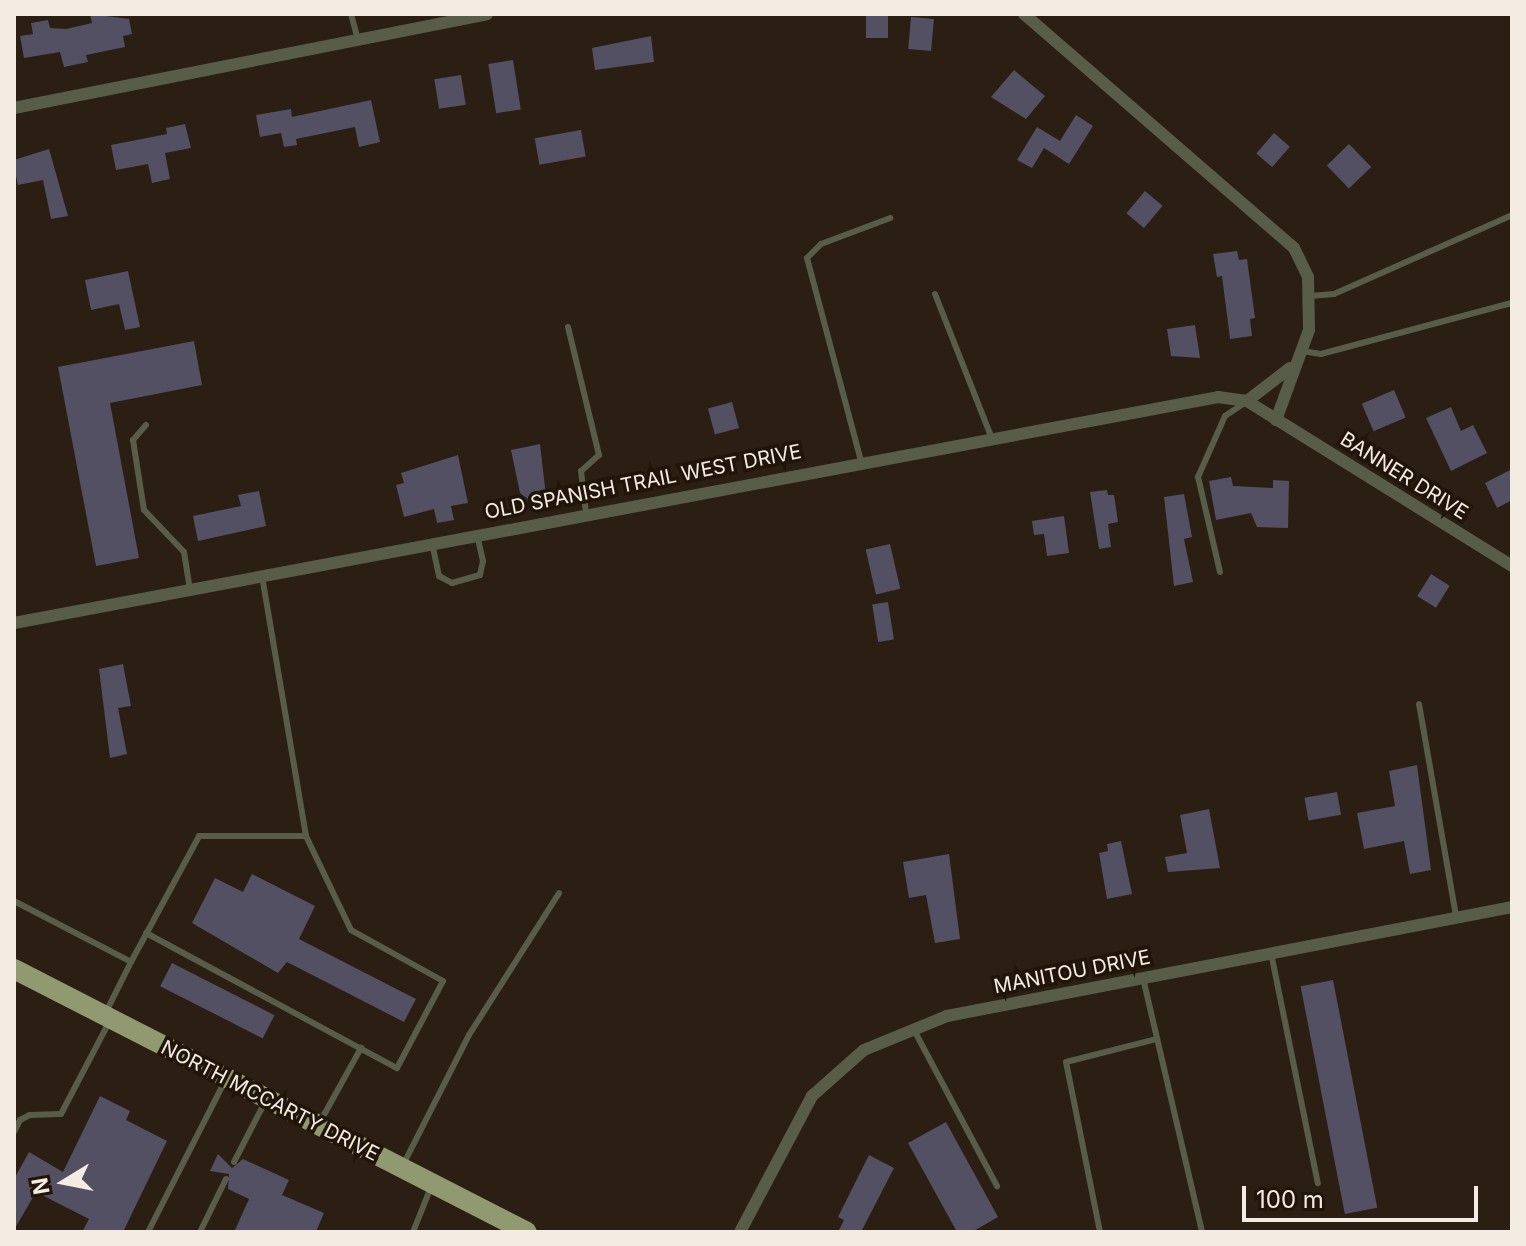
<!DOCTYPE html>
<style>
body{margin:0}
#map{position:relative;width:1526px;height:1246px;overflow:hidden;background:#2b1e12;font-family:Inter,sans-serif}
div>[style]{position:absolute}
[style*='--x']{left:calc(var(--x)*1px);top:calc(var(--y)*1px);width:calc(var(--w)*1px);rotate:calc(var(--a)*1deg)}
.building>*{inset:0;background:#525062;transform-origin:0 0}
.lane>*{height:6px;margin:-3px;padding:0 3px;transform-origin:3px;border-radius:3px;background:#585d49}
.street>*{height:12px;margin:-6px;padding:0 6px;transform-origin:6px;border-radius:6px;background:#585d49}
.primary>*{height:20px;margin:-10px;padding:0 10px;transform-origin:10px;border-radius:10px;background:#909970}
span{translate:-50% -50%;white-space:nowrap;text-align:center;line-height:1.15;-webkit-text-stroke:7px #211509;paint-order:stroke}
.street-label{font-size:20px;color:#f4ebe3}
.frame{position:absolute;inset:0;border:16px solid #f4ebe3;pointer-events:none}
.north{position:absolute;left:24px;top:1142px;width:80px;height:80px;-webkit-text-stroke:6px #211509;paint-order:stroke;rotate:260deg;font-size:22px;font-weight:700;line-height:32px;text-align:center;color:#f4ebe3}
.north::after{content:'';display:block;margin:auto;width:28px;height:36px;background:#f4ebe3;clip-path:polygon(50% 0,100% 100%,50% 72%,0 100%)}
.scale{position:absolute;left:1242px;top:1186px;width:236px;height:36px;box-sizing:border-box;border:4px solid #f4ebe3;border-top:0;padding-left:10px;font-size:24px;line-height:28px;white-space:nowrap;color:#f4ebe3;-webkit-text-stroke:6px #211509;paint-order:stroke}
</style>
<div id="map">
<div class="building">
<div style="clip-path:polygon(90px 14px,129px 19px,132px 34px,123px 36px,125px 47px,86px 55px,88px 62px,64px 67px,60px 52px,24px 58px,20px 36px,33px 34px,31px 23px,48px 20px,50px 28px,66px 29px,92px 23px)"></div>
<div style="left:866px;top:14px;width:22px;height:24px"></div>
<div style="left:911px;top:17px;width:23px;height:32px;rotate:5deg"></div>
<div style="clip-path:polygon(651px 36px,654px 62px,595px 70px,592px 48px)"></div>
<div style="left:513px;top:60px;width:50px;height:25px;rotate:81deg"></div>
<div style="clip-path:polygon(1014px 70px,1045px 96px,1026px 119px,991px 97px)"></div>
<div style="left:461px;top:75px;width:30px;height:27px;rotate:81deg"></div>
<div style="clip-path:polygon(371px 100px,380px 142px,359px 147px,355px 127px,296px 139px,297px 145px,284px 147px,281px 133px,260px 137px,256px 115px,291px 109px,292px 117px)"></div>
<div style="clip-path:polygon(1076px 115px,1093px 126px,1069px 164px,1044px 148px,1032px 168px,1017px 160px,1037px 127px,1060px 141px)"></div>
<div style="clip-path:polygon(185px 124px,191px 148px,165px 153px,170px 179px,152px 183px,148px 164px,116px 170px,111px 145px,167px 134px,166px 128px)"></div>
<div style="left:581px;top:130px;width:27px;height:47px;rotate:80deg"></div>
<div style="left:1274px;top:133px;width:21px;height:27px;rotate:41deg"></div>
<div style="left:1349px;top:144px;width:32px;height:31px;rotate:46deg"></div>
<div style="clip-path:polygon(49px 149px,68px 216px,51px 219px,43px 180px,18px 185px,14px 167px,14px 160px)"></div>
<div style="left:1145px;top:191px;width:23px;height:29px;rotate:40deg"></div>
<div style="clip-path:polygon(1237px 251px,1239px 260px,1247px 259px,1255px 318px,1250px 319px,1252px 336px,1230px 339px,1222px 276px,1217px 277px,1213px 254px)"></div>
<div style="clip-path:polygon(128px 271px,140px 327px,125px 330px,119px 304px,91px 310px,85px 280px)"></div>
<div style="clip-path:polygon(1195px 325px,1200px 358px,1171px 356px,1167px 329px)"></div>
<div style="clip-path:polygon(194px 341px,202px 385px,110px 403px,139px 558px,96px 566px,58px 367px)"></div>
<div style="left:1394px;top:390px;width:30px;height:35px;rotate:67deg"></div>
<div style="left:732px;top:402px;width:27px;height:25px;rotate:75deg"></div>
<div style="clip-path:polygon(1451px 407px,1461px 431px,1473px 425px,1487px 453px,1451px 471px,1426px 418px)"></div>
<div style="clip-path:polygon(540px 444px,546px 496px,529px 500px,520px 493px,511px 450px)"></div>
<div style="clip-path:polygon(458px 455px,468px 503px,451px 506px,454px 520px,437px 523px,434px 509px,404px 517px,396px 485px,404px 483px,401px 473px)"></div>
<div style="clip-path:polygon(1512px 469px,1512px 500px,1497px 508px,1485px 483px)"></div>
<div style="clip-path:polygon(1231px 477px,1233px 486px,1273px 488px,1273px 480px,1289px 481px,1288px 528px,1257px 527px,1251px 513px,1216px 520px,1209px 481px)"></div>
<div style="clip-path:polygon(1107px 490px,1108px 495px,1114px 495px,1118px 522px,1108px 524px,1111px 547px,1099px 549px,1090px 492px)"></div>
<div style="clip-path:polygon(259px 491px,266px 526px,198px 541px,193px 516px,241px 506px,238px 495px)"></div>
<div style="clip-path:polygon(1184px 494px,1192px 537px,1184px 539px,1193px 582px,1174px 586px,1164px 497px)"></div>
<div style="clip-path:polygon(1064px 516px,1069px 553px,1047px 556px,1044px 534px,1034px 535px,1032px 521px)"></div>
<div style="left:890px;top:544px;width:46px;height:25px;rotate:77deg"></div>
<div style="left:1431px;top:574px;width:22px;height:26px;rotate:32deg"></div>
<div style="left:888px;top:602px;width:38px;height:16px;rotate:81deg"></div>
<div style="clip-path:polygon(123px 664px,131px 706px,118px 708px,127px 754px,110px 758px,99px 669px)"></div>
<div style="clip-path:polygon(1417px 765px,1431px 870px,1410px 874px,1404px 841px,1364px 849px,1357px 813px,1395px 806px,1389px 771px)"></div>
<div style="left:1337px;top:792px;width:23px;height:33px;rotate:80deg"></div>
<div style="clip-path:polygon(1209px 809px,1220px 868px,1168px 872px,1165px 857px,1187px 853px,1180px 815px)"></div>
<div style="clip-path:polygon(1121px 841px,1132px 894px,1107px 899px,1099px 853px,1108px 851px,1107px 844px)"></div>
<div style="clip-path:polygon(949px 854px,960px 939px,935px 943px,926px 895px,909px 898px,903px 862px)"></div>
<div style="clip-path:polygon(252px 874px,315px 906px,299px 939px,416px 999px,404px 1022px,287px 962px,278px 973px,192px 923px,215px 878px,243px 892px)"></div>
<div style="left:172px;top:963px;width:115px;height:26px;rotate:27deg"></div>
<div style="left:1333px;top:980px;width:232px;height:33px;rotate:79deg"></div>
<div style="clip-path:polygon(100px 1096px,130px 1111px,126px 1120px,167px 1141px,123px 1232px,82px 1232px,89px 1219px,36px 1192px,14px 1230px,14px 1179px,29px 1152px,63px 1172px)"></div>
<div style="clip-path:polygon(946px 1122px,998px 1217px,972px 1232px,957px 1232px,908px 1143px)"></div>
<div style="clip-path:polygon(218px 1154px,232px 1168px,243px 1159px,289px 1180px,282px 1195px,324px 1213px,316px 1232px,234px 1232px,249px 1199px,228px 1189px,229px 1174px,210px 1171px)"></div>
<div style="clip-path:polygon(869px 1155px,894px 1168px,861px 1232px,838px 1232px,844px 1220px,838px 1217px)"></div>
</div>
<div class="lane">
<div style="--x:351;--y:14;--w:27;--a:75"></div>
<div style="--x:935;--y:294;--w:153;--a:68.5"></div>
<div style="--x:1310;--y:296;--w:24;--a:-5"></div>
<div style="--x:1334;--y:294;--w:195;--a:-23.9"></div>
<div style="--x:568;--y:327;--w:132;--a:76.4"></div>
<div style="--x:599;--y:455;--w:24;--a:138"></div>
<div style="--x:581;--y:471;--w:42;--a:83.2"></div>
<div style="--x:1302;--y:351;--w:19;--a:9"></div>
<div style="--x:1321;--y:354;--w:198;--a:-15"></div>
<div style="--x:146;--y:425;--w:20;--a:131"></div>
<div style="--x:133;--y:440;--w:71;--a:81.1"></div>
<div style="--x:144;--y:510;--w:58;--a:46.4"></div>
<div style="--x:184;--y:552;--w:38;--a:81"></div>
<div style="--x:861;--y:461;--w:210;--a:-104.9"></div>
<div style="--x:807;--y:258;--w:20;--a:-45"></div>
<div style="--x:821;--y:244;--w:74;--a:-20.6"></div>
<div style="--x:432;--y:543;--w:34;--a:78"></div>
<div style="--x:439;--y:576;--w:15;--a:28"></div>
<div style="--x:452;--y:583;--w:29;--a:-16"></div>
<div style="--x:480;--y:575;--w:14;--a:-78"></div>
<div style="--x:483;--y:561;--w:27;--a:-103"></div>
<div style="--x:1220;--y:572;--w:98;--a:-103"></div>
<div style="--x:1198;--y:477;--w:67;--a:-66.1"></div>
<div style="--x:1225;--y:416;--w:23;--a:-34"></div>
<div style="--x:1419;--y:704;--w:216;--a:80.1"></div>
<div style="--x:14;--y:901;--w:132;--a:27.5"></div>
<div style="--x:131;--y:962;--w:56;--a:116.6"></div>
<div style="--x:146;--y:933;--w:285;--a:28.3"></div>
<div style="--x:397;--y:1068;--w:98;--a:-62.1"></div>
<div style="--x:443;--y:981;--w:105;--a:-151"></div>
<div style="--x:351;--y:930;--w:104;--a:-115.6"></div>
<div style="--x:1271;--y:953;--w:235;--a:78.5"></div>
<div style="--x:131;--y:962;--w:143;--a:-61.6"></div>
<div style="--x:199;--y:836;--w:107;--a:0"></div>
<div style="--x:306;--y:836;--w:264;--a:-99.6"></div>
<div style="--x:1143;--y:978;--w:261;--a:76.9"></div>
<div style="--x:914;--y:1030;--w:177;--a:62"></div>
<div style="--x:320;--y:1122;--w:85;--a:-61"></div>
<div style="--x:14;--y:1132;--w:13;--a:-63"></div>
<div style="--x:20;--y:1120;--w:11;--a:-27"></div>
<div style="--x:30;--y:1115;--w:31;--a:-2"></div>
<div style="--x:61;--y:1114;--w:104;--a:-62.4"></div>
<div style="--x:234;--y:1162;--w:68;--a:-62.7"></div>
<div style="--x:403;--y:1165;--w:146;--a:-63.1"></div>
<div style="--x:469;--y:1035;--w:168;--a:-57.6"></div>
<div style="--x:148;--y:1232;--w:169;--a:-63"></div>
<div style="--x:200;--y:1232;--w:59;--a:-63.9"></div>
<div style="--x:413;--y:1232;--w:48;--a:-68.2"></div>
<div style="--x:1100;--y:1232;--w:173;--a:-101.3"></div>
<div style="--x:1066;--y:1062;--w:94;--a:-14.2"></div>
</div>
<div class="street">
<div style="--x:1024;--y:14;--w:357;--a:40.9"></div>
<div style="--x:1294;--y:248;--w:32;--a:64"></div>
<div style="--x:1308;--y:277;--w:53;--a:88.9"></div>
<div style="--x:1309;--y:330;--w:96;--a:110.1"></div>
<div style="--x:14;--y:108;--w:482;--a:-11.2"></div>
<div style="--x:1247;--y:401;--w:54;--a:-37.5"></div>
<div style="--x:14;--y:623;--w:1225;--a:-10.63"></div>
<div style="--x:1218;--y:397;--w:29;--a:8"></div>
<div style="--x:1247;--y:401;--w:312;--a:31.9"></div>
<div style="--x:740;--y:1232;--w:154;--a:-62.1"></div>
<div style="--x:812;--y:1096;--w:69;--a:-41.5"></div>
<div style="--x:864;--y:1050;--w:90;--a:-22.3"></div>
<div style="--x:947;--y:1016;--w:575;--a:-10.92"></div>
</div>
<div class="primary">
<div style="--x:14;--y:969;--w:576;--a:27.14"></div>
</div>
<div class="street-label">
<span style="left:1404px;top:476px;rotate:32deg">BANNER DRIVE</span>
<span style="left:643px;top:482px;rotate:-11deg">OLD SPANISH TRAIL WEST DRIVE</span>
<span style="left:1072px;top:972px;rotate:-11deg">MANITOU DRIVE</span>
<span style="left:270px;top:1101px;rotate:27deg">NORTH MCCARTY DRIVE</span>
</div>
<div class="frame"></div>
<div class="north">N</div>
<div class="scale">100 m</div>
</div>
